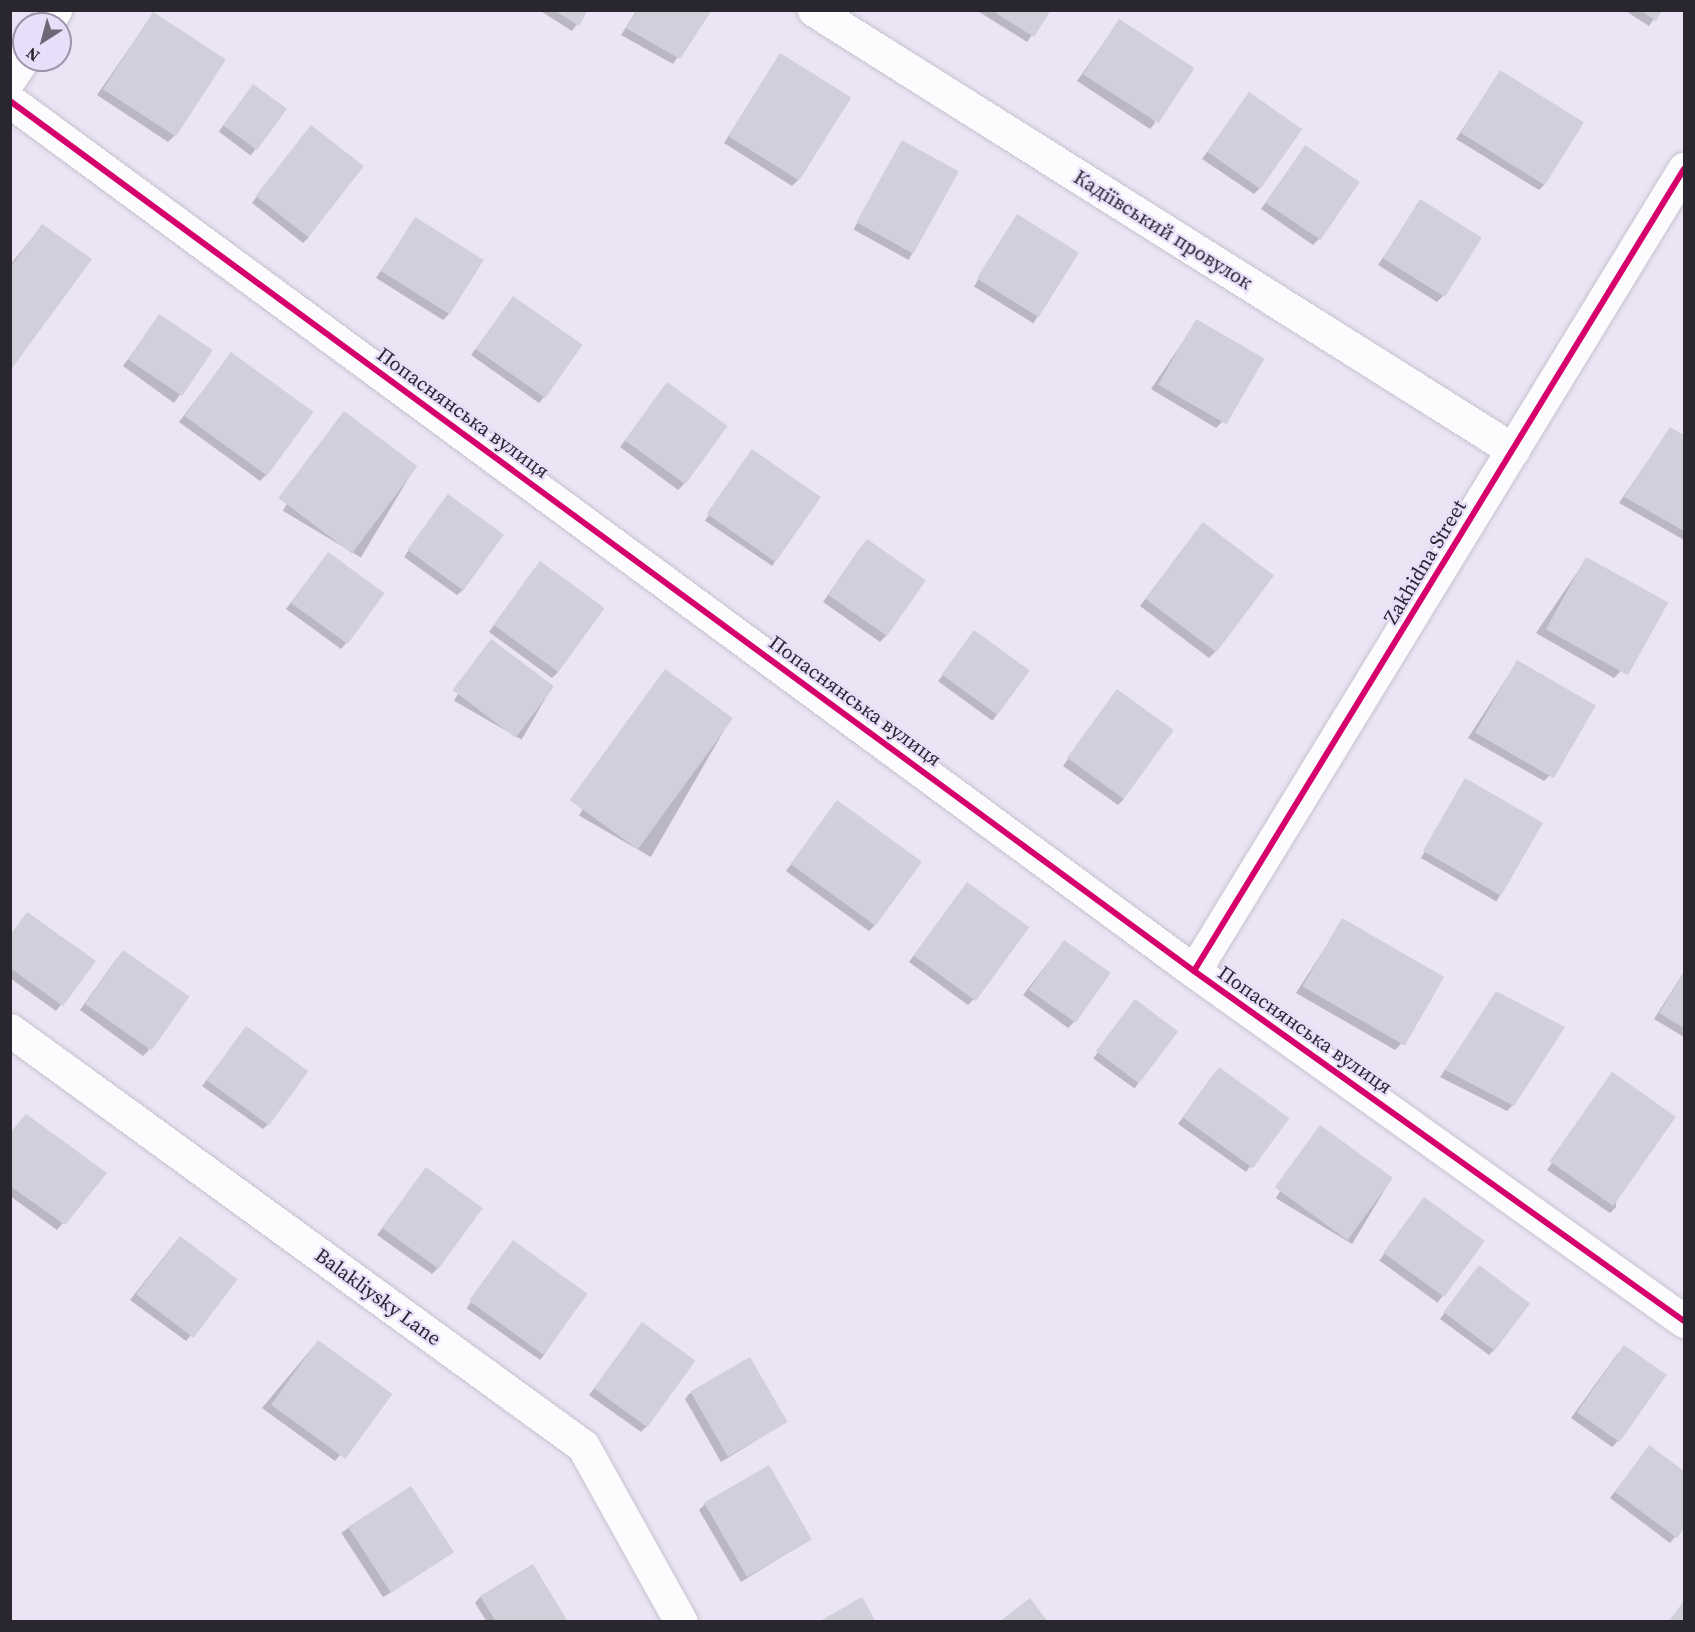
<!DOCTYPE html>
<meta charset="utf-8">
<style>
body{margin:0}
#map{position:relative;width:1695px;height:1632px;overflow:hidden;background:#eae4f4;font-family:"Source Serif 4",serif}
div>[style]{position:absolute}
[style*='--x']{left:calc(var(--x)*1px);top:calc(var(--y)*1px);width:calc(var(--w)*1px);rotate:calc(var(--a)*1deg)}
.shadow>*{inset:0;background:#0003;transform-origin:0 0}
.building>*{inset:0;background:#d1cfdb;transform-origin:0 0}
.roads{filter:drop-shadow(0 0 2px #c7c2ce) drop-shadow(0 0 2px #c7c2ce)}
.street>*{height:33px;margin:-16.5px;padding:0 16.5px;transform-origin:16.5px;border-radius:16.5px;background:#fcfbfd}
.cycleway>*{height:6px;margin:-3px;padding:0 3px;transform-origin:3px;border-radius:3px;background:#d6006c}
span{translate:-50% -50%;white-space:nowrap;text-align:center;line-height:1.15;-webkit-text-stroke:4.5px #e8defa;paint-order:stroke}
.street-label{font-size:20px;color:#292630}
.frame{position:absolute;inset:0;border:12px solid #292630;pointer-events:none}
.north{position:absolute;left:12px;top:12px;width:60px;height:60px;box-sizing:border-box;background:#e8defa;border:2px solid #9c94a9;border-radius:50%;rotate:216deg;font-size:16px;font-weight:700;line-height:24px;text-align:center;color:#292630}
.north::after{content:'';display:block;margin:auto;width:21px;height:27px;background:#6d6875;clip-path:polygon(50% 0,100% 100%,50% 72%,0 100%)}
</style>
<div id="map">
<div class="shadow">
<div style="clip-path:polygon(539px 10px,587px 10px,572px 31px)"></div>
<div style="clip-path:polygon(637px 10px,710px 10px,673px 64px,621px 35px)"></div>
<div style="clip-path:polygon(976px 10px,1049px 10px,1027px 42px)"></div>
<div style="clip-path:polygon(1624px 10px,1660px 10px,1649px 26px)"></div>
<div style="clip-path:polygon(153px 14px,174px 136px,168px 142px,97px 95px)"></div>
<div style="clip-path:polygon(1119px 21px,1155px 123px,1150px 129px,1077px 81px)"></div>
<div style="clip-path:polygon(780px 55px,798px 180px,792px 186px,724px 143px)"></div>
<div style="clip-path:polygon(1500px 72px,1545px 184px,1539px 190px,1456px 139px)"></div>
<div style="left:253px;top:86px;width:40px;height:57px;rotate:37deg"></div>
<div style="clip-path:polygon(1249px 94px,1260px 188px,1254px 194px,1202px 159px)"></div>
<div style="clip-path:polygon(305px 133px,309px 237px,303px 243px,252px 203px)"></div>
<div style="left:902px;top:142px;width:63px;height:100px;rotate:29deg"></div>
<div style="clip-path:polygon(1305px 147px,1319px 239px,1313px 245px,1261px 209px)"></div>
<div style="clip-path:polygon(1421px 201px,1443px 296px,1437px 302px,1378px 265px)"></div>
<div style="left:1018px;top:216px;width:70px;height:83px;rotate:32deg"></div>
<div style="clip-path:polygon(416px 219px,449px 314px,443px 320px,376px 278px)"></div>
<div style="clip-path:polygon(42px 226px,10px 369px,10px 265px)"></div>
<div style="clip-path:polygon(513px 298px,544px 397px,539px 403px,471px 355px)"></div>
<div style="left:160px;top:315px;width:63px;height:63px;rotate:36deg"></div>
<div style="clip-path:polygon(1197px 321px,1222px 422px,1216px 428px,1151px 389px)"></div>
<div style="clip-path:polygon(231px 354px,266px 475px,260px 481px,179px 422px)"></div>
<div style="clip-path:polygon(668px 384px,684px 484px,678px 490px,620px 447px)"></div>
<div style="left:338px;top:419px;width:91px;height:107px;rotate:31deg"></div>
<div style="clip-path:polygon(1670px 429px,1684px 437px,1684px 540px,1619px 503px)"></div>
<div style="left:752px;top:451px;width:81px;height:84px;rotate:34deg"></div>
<div style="clip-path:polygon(442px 502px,463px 590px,457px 595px,404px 557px)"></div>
<div style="clip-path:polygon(1197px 530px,1215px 652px,1209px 658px,1140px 606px)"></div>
<div style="clip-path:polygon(861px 547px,886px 636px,880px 642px,823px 602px)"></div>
<div style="clip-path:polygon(328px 554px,346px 643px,341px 649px,286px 609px)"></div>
<div style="clip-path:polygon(1587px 558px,1620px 672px,1614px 678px,1536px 633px)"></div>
<div style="clip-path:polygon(534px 569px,558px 672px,552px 678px,489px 632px)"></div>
<div style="left:974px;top:632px;width:67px;height:61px;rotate:36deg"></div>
<div style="left:485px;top:647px;width:78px;height:62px;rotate:30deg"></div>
<div style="clip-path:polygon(1517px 662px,1550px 775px,1544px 781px,1468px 738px)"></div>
<div style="left:659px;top:677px;width:83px;height:160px;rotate:30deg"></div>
<div style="clip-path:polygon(1117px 691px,1124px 799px,1118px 805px,1063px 766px)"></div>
<div style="left:1466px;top:780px;width:87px;height:90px;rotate:30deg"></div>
<div style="clip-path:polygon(837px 802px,875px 925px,869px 931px,786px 871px)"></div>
<div style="clip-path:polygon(962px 890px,974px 999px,968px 1005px,909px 962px)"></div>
<div style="clip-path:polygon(1343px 920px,1401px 1044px,1395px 1050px,1296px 993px)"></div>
<div style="clip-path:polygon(10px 935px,94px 961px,56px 1011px,10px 978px)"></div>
<div style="clip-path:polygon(1064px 942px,1074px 1022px,1068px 1028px,1023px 995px)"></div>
<div style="clip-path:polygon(117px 958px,149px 1050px,143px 1056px,80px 1010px)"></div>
<div style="clip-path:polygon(1684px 972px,1684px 1037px,1654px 1019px)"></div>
<div style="clip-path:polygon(1497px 993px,1513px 1105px,1507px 1111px,1440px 1077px)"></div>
<div style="left:1135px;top:1001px;width:51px;height:71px;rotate:36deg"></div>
<div style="clip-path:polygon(246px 1028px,269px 1123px,263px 1129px,202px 1086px)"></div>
<div style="clip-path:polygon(1612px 1074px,1616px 1207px,1610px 1213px,1547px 1170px)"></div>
<div style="clip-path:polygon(1213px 1075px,1287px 1118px,1246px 1172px,1178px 1124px)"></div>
<div style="clip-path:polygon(10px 1133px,104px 1173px,57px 1230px,10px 1196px)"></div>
<div style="left:1315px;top:1133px;width:89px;height:76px;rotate:31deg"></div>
<div style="clip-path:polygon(426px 1169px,438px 1268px,432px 1274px,377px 1235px)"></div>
<div style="left:1424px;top:1199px;width:72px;height:76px;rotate:36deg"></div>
<div style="left:513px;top:1242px;width:90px;height:81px;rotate:35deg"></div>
<div style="clip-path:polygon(174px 1244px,236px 1279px,186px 1341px,130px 1300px)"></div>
<div style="clip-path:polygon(1473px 1273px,1495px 1349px,1489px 1355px,1440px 1319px)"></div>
<div style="clip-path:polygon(642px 1324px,647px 1426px,641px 1432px,589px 1395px)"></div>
<div style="clip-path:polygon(313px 1347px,391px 1394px,335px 1461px,262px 1408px)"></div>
<div style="clip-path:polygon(1618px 1353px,1618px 1441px,1612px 1447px,1571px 1418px)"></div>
<div style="clip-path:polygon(690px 1393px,786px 1422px,721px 1462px,685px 1399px)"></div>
<div style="clip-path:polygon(1649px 1447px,1684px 1473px,1684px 1526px,1670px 1543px,1610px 1498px)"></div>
<div style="left:410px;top:1488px;width:77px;height:82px;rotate:57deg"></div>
<div style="clip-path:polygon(705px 1504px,810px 1539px,741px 1582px,699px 1510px)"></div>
<div style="clip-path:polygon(480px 1597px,567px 1622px,487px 1622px,475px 1603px)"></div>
</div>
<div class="building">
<div style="clip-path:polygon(554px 10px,588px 10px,579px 26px)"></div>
<div style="clip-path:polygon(638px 10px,712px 10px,680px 59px,626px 28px)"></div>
<div style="clip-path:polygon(991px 10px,1051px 10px,1034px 37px)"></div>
<div style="clip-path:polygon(1640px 10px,1662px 10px,1656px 21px)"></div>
<div style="left:153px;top:12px;width:87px;height:92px;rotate:33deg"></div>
<div style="left:1119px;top:19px;width:90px;height:66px;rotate:33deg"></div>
<div style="left:780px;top:53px;width:84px;height:98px;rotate:32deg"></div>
<div style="left:1500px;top:70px;width:99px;height:74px;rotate:32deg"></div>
<div style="left:253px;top:84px;width:42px;height:51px;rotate:36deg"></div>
<div style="left:1249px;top:92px;width:65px;height:73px;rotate:35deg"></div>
<div style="left:311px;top:125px;width:67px;height:90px;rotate:38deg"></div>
<div style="left:902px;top:140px;width:65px;height:94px;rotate:29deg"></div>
<div style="left:1305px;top:145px;width:66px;height:70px;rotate:34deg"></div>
<div style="left:1420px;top:199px;width:73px;height:70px;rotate:32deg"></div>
<div style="left:1017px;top:214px;width:73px;height:76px;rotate:32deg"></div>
<div style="left:415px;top:217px;width:81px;height:64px;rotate:32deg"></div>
<div style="clip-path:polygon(42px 224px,92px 259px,10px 371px,10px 268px)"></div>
<div style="left:513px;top:296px;width:85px;height:65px;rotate:35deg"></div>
<div style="left:159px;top:314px;width:65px;height:55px;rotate:34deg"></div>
<div style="left:1196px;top:319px;width:79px;height:76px;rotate:30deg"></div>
<div style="left:231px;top:352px;width:102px;height:79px;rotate:36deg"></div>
<div style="left:667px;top:382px;width:75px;height:72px;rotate:36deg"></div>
<div style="left:344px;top:411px;width:92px;height:109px;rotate:37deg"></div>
<div style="clip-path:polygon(1670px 427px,1684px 435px,1684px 531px,1624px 497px)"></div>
<div style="left:752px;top:449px;width:84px;height:79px;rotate:35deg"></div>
<div style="left:448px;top:494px;width:69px;height:69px;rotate:36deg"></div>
<div style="left:1203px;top:522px;width:89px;height:96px;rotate:37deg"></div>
<div style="left:867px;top:539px;width:72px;height:68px;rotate:35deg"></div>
<div style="left:328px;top:552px;width:70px;height:63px;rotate:36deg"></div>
<div style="left:1586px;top:557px;width:94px;height:83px;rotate:29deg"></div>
<div style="left:540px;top:561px;width:80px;height:79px;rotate:36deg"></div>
<div style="left:974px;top:630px;width:69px;height:55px;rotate:36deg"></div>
<div style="left:491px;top:639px;width:79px;height:64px;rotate:37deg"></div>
<div style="left:1517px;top:660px;width:91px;height:84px;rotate:30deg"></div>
<div style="left:665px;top:669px;width:84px;height:162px;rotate:36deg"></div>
<div style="left:1117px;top:689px;width:70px;height:85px;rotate:36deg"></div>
<div style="left:1465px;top:778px;width:90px;height:84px;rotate:30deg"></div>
<div style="left:837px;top:800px;width:105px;height:79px;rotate:36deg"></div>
<div style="left:967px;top:882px;width:77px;height:91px;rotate:36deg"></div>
<div style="clip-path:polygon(27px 912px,96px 961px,63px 1006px,10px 968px,10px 935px)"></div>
<div style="left:1342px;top:918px;width:118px;height:79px;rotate:30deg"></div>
<div style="left:1064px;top:940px;width:57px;height:61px;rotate:35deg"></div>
<div style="left:123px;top:950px;width:81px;height:66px;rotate:35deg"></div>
<div style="clip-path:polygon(1684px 973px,1684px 1028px,1659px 1013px)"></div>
<div style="clip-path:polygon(1496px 991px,1565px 1027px,1514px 1106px,1445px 1070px)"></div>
<div style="left:1135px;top:999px;width:54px;height:65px;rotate:37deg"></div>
<div style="left:246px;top:1026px;width:77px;height:67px;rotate:36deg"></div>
<div style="left:1219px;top:1067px;width:87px;height:62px;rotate:36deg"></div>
<div style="left:1612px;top:1072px;width:78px;height:109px;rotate:35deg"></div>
<div style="clip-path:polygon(26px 1114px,107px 1173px,65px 1225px,10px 1186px,10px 1133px)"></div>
<div style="left:1320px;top:1125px;width:90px;height:77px;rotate:36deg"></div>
<div style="left:426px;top:1167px;width:70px;height:75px;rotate:36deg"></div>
<div style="left:1424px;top:1197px;width:75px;height:69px;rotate:36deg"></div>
<div style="left:180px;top:1236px;width:72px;height:73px;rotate:37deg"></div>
<div style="left:513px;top:1240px;width:92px;height:75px;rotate:36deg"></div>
<div style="left:1479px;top:1265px;width:64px;height:59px;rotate:37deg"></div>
<div style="left:642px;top:1322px;width:66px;height:82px;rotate:36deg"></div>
<div style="left:318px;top:1340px;width:92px;height:80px;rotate:36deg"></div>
<div style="left:1624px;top:1345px;width:52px;height:82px;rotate:35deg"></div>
<div style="left:750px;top:1357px;width:75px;height:69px;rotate:60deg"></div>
<div style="clip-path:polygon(1649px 1445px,1684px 1471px,1684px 1529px,1677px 1538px,1615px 1492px)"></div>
<div style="left:769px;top:1465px;width:86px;height:75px;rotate:60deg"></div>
<div style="left:411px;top:1486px;width:79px;height:75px;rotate:57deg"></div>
<div style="clip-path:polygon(533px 1564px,568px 1622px,496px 1622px,480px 1596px)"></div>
<div style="clip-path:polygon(862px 1597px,876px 1622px,818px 1622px)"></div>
<div style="clip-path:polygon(1030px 1598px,1048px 1622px,999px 1622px)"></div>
<div style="clip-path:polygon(1684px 1601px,1684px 1622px,1668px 1622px)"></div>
</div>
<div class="roads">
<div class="street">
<div style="--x:814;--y:10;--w:826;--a:32.19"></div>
<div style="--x:46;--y:24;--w:17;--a:-57"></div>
<div style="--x:10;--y:78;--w:25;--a:-56"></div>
<div style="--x:10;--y:101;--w:1469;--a:36.31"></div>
<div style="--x:1194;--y:971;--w:602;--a:35.54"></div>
<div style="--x:1194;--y:971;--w:940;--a:-58.58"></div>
<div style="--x:10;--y:1030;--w:708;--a:35.98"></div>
<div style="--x:583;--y:1446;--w:201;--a:60.9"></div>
</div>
</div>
<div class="cycleway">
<div style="--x:10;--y:101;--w:1469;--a:36.31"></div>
<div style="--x:1194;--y:971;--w:602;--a:35.54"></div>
<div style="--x:1194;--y:971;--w:940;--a:-58.58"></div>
</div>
<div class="street-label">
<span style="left:1163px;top:230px;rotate:32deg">Кадіївський провулок</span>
<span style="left:463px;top:413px;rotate:36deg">Попаснянська вулиця</span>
<span style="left:1425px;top:562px;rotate:-59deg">Zakhidna Street</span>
<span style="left:855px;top:701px;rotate:36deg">Попаснянська вулиця</span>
<span style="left:1305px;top:1030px;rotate:35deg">Попаснянська вулиця</span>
<span style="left:378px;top:1297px;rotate:36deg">Balakliysky Lane</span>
</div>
<div class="frame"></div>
<div class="north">N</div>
</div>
